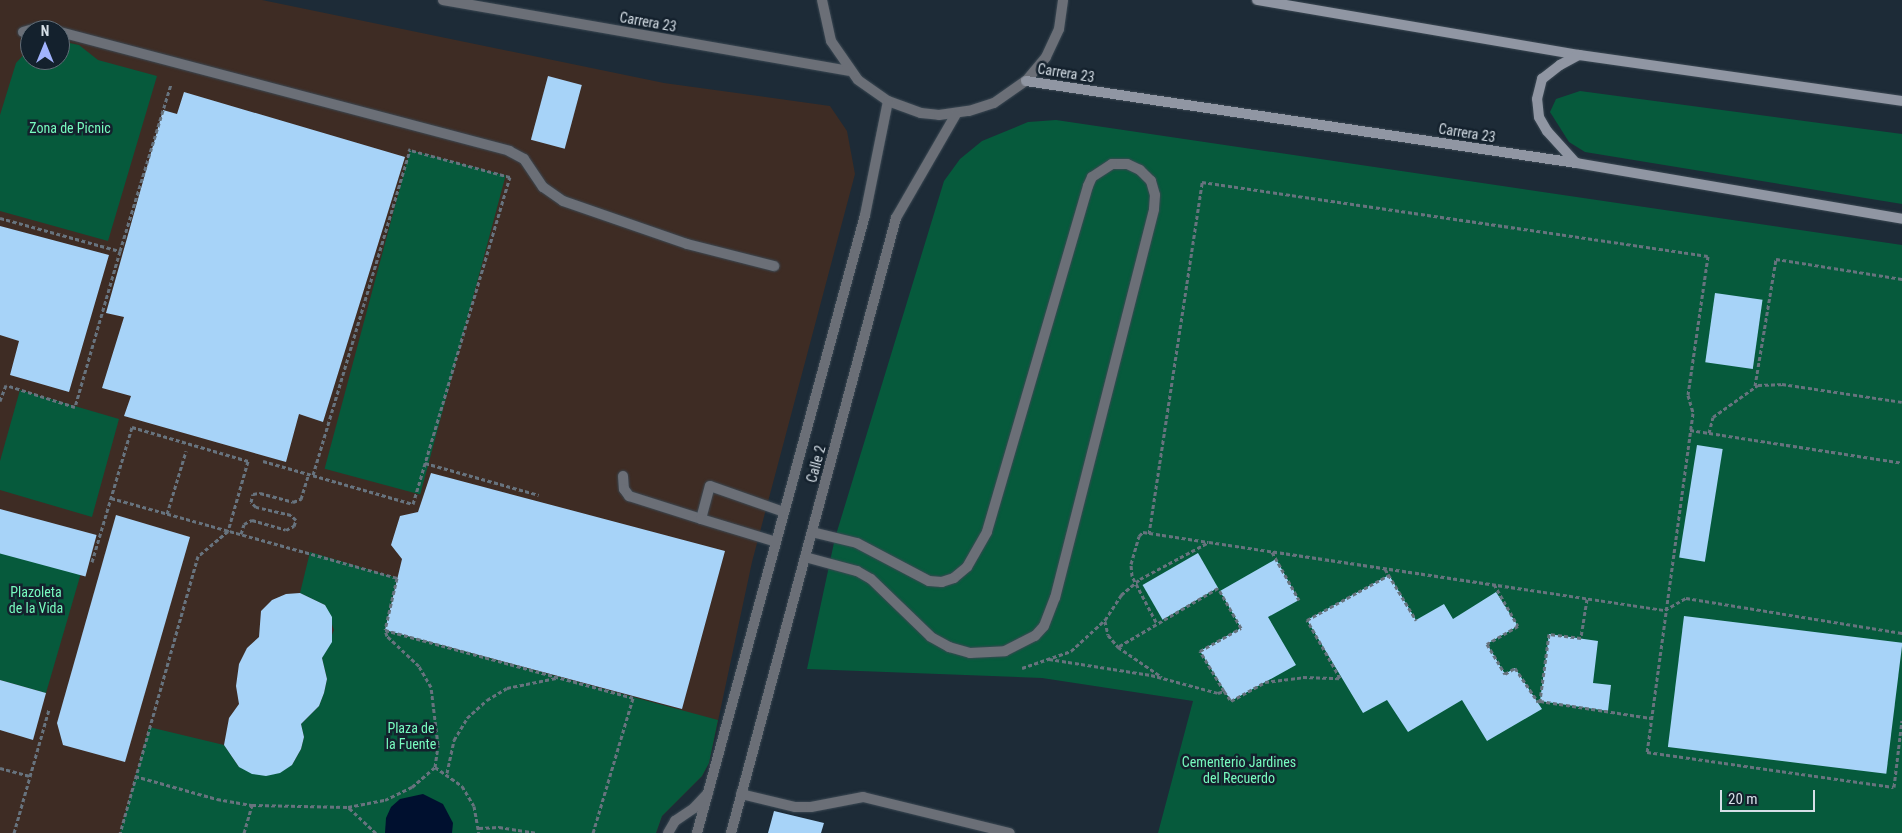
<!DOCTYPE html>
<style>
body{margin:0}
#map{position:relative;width:1902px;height:833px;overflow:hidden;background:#1d2b37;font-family:"Roboto Condensed",sans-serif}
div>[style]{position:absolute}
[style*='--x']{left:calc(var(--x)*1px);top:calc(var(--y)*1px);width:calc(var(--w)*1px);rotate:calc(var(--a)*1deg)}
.education>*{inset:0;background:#3e2c24}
.green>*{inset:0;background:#065a3c;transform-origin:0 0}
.water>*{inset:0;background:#00102f}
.building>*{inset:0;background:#a7d3f8;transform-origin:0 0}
.path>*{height:3px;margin-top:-1.5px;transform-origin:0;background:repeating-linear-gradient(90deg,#67737e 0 4px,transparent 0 6.5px)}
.roads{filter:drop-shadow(0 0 1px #3b4853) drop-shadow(0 0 1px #3b4853)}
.service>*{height:10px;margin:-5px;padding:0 5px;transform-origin:5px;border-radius:5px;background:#6b6f77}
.tertiary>*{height:10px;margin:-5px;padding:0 5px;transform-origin:5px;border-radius:5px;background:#6b6f77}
.secondary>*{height:10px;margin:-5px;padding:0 5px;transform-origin:5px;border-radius:5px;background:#9096a3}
span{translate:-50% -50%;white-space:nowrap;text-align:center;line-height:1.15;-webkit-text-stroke:5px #14212d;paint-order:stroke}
.street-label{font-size:14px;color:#d6dfe7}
.park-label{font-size:14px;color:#77fbbf}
.north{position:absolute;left:20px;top:20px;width:50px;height:50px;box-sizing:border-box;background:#14212d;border:1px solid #626d77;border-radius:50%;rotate:0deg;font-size:14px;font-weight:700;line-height:20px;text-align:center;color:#d6dfe7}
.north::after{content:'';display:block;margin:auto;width:18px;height:22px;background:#a1b3fd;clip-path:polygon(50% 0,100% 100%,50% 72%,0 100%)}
.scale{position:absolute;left:1720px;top:790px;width:95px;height:22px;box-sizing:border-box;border:2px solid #d6dfe7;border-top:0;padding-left:6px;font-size:15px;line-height:18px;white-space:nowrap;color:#d6dfe7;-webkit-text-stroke:4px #14212d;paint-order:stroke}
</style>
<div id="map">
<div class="education">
<div style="clip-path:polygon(evenodd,0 0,262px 0,664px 83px,830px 106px,847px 131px,855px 174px,752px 562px,709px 763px,702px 776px,662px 816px,656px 833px,0 833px,0 0,30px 30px,60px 30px,60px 60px,30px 60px,30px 30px)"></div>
</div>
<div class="green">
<div style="clip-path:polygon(60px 41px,79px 45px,98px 60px,157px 76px,108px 241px,0 211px,0 115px,16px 63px,30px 48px,30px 60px,60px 60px)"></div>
<div style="clip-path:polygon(1580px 91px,1902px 134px,1902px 204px,1585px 152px,1569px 142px,1550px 112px,1556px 99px)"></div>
<div style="clip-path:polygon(1056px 120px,1902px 245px,1902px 833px,1158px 833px,1193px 701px,1042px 678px,807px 669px,835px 538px,944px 181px,960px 159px,982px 141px,1028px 122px)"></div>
<div style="left:410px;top:150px;width:99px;height:330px;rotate:15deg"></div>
<div style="clip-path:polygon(20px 390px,119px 419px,92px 517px,0 490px,0 461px)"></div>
<div style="clip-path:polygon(0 552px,81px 573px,46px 693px,0 680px)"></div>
<div style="clip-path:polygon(310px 552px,397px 578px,385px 630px,718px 720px,709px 763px,702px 776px,662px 816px,656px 833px,120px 833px,149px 727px,224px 745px,239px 767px,292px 765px,301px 749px,304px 737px,301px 724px,319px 706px,324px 693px,327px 679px,322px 658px,334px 630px,325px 605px,300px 593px)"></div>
</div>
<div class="water">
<div style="clip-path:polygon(423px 794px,443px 804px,453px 823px,452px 833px,385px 833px,386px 818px,391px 807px,400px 799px)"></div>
</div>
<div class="building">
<div style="left:548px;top:76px;width:35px;height:66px;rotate:15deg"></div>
<div style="clip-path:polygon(184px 92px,405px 157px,323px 422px,299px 414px,286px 462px,124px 416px,131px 396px,102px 388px,124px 317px,106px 313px,163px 110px,177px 114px)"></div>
<div style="clip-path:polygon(0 226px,109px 255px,69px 392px,10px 375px,19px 341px,0 335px)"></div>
<div style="left:1715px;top:293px;width:48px;height:70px;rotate:8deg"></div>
<div style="left:1697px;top:445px;width:26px;height:114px;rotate:9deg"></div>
<div style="clip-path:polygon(431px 473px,725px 551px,682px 709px,385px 630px,402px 559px,391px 545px,400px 516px,418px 512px)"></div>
<div style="left:0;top:509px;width:100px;height:43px;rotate:15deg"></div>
<div style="clip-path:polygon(116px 515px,190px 537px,125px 762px,63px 745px,57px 723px)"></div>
<div style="left:1198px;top:553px;width:40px;height:64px;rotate:60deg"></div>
<div style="clip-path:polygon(1276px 559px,1299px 600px,1268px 617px,1296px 665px,1231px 701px,1200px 651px,1241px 628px,1220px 591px)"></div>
<div style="clip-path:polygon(1389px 575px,1416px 620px,1444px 604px,1453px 619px,1496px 592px,1518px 626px,1487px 644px,1505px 674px,1515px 668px,1542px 709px,1487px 741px,1462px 700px,1408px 732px,1387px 700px,1363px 713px,1307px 620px)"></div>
<div style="clip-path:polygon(300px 593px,325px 605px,332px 617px,332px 642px,322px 658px,327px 679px,324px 693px,319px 706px,301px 724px,304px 737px,301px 749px,292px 765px,280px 773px,266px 776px,252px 774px,239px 767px,224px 745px,229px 718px,239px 704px,236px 686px,239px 664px,247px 648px,259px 637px,261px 611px,272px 600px,286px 594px)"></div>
<div style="left:1684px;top:616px;width:220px;height:132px;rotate:7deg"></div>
<div style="clip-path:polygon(1549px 634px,1598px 641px,1593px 683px,1611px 685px,1608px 711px,1540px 701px)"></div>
<div style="clip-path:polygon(0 680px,46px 693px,33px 740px,0 730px)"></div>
<div style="clip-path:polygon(774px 811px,824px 823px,821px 833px,768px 833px)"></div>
</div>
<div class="path">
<div style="--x:0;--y:218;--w:124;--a:15.4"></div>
<div style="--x:120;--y:251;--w:162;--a:106.1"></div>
<div style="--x:75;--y:407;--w:72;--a:-162.3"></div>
<div style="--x:6;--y:385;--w:17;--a:111"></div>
<div style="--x:120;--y:251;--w:175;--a:-73"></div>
<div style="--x:1755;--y:386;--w:129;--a:-80.6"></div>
<div style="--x:1776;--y:259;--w:128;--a:9"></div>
<div style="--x:1690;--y:430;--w:215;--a:8.8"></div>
<div style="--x:1709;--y:433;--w:16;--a:-76"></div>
<div style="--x:1713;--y:417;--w:55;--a:-35.4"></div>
<div style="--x:1758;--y:385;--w:24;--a:-2"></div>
<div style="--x:1782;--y:384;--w:121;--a:8.5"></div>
<div style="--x:263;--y:461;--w:156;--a:16"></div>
<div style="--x:413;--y:504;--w:341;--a:-73.5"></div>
<div style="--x:510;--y:177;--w:104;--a:-164.9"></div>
<div style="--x:425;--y:463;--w:118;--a:15.7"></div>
<div style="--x:313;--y:475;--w:339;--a:-73.4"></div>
<div style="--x:410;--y:150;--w:2;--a:-153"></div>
<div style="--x:111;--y:498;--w:297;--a:15.6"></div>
<div style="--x:397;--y:578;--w:53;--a:103"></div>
<div style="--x:385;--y:630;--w:257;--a:15.3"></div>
<div style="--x:633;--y:698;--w:141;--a:106.5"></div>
<div style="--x:167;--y:514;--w:66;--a:-73.2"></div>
<div style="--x:241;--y:534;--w:10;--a:-73"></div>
<div style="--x:244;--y:524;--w:9;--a:-27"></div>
<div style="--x:252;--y:520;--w:35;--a:16"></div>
<div style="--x:286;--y:530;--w:9;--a:-27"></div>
<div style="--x:294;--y:526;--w:6;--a:-72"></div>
<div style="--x:296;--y:520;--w:7;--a:-135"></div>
<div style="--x:291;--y:515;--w:36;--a:-167"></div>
<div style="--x:256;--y:507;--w:7;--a:-135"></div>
<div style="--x:251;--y:502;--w:8;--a:-76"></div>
<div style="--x:253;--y:494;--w:7;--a:-8"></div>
<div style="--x:260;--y:493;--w:34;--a:15"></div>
<div style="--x:293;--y:502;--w:9;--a:-21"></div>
<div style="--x:301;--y:499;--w:27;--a:-73"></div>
<div style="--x:1149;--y:534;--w:356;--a:-81.4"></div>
<div style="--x:1202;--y:182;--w:511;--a:8.32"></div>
<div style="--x:1708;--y:256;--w:140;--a:98.2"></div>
<div style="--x:1688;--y:395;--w:19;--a:74"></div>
<div style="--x:1693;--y:413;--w:342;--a:97.7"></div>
<div style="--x:1647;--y:752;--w:249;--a:8.1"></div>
<div style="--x:1894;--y:787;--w:67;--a:-83.2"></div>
<div style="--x:1272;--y:552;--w:55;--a:60.6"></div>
<div style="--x:92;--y:562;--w:141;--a:-73.5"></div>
<div style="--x:132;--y:427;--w:121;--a:16.3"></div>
<div style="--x:248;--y:461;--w:73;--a:105.9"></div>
<div style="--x:228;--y:531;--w:39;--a:140"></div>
<div style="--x:198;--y:556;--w:288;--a:105.7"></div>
<div style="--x:1385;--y:569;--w:60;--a:58.7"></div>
<div style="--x:1494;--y:584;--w:48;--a:60.3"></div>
<div style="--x:1518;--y:626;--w:36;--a:150"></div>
<div style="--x:1487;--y:644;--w:35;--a:59"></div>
<div style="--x:1505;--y:674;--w:12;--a:-31"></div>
<div style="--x:1515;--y:668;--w:41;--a:55.9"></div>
<div style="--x:1538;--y:702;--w:2;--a:-27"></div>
<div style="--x:1587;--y:599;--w:39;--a:99"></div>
<div style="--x:1581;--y:638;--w:32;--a:-173"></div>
<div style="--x:1549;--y:634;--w:68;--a:97.7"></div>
<div style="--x:1540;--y:701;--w:112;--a:8.7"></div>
<div style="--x:1105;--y:621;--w:14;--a:78"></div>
<div style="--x:1108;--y:635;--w:16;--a:50"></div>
<div style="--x:1118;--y:647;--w:53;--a:34.3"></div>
<div style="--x:1156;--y:622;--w:52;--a:-117.6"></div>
<div style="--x:1132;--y:576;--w:12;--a:-95"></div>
<div style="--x:1131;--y:564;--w:29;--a:-74"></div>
<div style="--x:1139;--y:536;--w:6;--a:-45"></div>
<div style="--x:1143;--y:532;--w:66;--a:8.7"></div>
<div style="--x:1049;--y:659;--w:103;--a:8.9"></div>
<div style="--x:1151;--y:675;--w:69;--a:15"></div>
<div style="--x:1218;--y:693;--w:6;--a:-18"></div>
<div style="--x:1224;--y:691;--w:47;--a:-121"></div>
<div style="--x:1200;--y:651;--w:47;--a:-29.3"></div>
<div style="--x:1241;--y:628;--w:46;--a:-119.9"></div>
<div style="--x:1218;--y:588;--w:116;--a:149.5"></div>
<div style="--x:1022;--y:668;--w:52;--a:-19.1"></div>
<div style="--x:1071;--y:651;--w:46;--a:-42.4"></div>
<div style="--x:1105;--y:620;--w:30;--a:-57"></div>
<div style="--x:1121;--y:595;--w:25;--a:-40"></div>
<div style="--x:1140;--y:579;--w:78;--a:-28.2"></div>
<div style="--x:1209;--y:542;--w:461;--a:8.5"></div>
<div style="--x:1665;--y:610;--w:24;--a:-30"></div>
<div style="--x:1686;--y:598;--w:219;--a:9.2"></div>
<div style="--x:1224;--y:691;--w:12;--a:55"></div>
<div style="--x:1231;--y:701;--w:39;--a:-29"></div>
<div style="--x:1265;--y:682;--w:38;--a:-7"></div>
<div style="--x:1303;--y:677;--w:37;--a:2"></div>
<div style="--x:1340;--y:678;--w:67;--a:-119.6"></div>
<div style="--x:1307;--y:620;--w:94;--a:-28.8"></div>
<div style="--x:435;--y:767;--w:33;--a:35"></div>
<div style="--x:462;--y:786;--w:23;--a:59"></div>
<div style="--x:474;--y:806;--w:27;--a:80"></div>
<div style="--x:0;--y:768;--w:30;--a:15"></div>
<div style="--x:447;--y:773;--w:34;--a:-78"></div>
<div style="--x:454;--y:740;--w:26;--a:-59"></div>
<div style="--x:467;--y:718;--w:27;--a:-42"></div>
<div style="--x:487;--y:700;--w:23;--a:-31"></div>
<div style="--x:507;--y:688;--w:50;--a:-11.5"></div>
<div style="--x:135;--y:776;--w:85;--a:15.7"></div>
<div style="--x:217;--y:799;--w:36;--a:10"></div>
<div style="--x:252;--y:805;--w:96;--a:1.2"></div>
<div style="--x:479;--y:828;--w:20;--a:-3"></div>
<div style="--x:499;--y:827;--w:39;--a:9"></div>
<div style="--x:14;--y:833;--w:129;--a:-74.2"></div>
<div style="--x:244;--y:833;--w:29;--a:-74"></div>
<div style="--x:376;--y:833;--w:38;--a:-137"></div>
<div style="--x:348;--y:807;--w:38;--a:-11"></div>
<div style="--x:385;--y:800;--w:30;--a:-26"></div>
<div style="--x:412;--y:787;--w:30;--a:-41"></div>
<div style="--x:435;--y:767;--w:22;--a:-82"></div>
<div style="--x:438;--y:745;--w:58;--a:-96.9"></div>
<div style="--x:431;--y:687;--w:24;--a:-120"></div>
<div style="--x:419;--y:666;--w:44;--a:-136.8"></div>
<div style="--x:387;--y:636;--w:6;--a:-108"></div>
</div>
<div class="roads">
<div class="service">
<div style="--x:23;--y:32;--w:15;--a:-16"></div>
<div style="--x:37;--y:28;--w:16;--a:7"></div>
<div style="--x:60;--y:32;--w:465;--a:14.8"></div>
<div style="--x:509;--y:151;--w:17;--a:28"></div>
<div style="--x:524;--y:159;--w:34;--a:56"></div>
<div style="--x:543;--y:187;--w:24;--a:35"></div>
<div style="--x:563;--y:201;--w:131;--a:19.1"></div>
<div style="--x:687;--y:244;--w:90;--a:14.2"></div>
<div style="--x:623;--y:476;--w:13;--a:86"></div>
<div style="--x:624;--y:489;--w:9;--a:54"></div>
<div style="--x:629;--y:496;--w:76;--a:17.7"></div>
<div style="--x:701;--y:519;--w:34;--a:-75"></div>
<div style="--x:710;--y:486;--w:78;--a:19.4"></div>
<div style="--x:701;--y:519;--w:78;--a:17"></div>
<div style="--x:805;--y:557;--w:54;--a:15.1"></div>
<div style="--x:857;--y:571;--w:16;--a:30"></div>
<div style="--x:871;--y:579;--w:83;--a:44"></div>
<div style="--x:931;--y:637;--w:21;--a:29"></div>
<div style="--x:949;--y:647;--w:22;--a:16"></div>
<div style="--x:970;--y:653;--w:35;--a:-3"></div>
<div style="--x:1005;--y:651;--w:34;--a:-27"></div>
<div style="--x:1035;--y:636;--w:13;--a:-48"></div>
<div style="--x:1044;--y:626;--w:30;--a:-69"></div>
<div style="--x:1055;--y:598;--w:401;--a:-75.7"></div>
<div style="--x:1154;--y:209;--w:14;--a:-86"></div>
<div style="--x:1155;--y:195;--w:15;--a:-106"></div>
<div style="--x:1151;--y:181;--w:16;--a:-135"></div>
<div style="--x:1140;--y:170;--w:14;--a:-155"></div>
<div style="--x:1127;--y:164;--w:15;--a:180"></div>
<div style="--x:1112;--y:164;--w:24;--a:147"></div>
<div style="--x:1092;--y:177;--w:10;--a:114"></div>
<div style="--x:1088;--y:186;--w:360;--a:106.3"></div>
<div style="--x:987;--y:532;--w:40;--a:119.7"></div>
<div style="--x:967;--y:567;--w:17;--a:140"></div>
<div style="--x:954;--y:578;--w:13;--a:162"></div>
<div style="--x:942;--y:582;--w:13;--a:-176"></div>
<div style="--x:929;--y:581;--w:81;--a:-152.2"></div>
<div style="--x:857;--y:543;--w:46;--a:-166.3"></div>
<div style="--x:741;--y:794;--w:56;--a:13.5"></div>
<div style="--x:795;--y:807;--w:16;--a:0"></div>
<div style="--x:811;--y:807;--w:53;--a:-10.9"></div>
<div style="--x:863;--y:797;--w:151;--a:13.8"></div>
<div style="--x:668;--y:833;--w:14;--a:-60"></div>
<div style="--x:675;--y:821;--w:23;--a:-34"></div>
<div style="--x:694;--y:808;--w:21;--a:-47"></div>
</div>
<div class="tertiary">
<div style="--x:443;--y:0;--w:412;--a:9.9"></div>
<div style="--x:822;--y:0;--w:42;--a:77.6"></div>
<div style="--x:831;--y:41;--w:47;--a:55.3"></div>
<div style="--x:858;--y:80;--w:37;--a:35"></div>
<div style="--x:888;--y:101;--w:35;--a:20"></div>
<div style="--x:921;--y:113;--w:18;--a:6"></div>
<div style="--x:939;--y:115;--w:30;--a:-8"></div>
<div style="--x:969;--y:111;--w:26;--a:-18"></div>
<div style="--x:994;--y:103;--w:39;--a:-35"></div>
<div style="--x:1026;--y:81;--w:31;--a:-50"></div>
<div style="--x:1046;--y:57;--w:31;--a:-65"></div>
<div style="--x:1059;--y:29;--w:29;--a:-82"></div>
<div style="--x:697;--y:833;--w:640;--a:-74.79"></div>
<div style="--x:865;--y:215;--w:116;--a:-78.6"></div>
<div style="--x:731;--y:833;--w:637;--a:-74.98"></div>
<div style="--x:896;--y:218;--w:120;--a:-60"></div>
</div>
<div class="secondary">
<div style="--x:1257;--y:0;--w:327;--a:9.7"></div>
<div style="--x:1579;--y:55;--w:326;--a:8.1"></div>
<div style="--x:1026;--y:81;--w:556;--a:8.48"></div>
<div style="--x:1576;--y:163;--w:331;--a:9.7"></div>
<div style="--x:1576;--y:163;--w:43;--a:-132.2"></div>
<div style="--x:1547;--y:131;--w:16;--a:-120"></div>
<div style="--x:1539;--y:117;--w:18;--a:-96"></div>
<div style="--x:1537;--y:99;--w:21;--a:-76"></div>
<div style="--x:1542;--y:79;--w:23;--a:-38"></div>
<div style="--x:1560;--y:65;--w:21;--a:-28"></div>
</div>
</div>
<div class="street-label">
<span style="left:648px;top:22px;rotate:10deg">Carrera 23</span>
<span style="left:1066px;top:73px;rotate:9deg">Carrera 23</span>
<span style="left:1467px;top:133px;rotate:9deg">Carrera 23</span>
<span style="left:816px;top:464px;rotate:-75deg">Calle 2</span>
</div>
<div class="park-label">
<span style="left:70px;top:128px">Zona de Picnic</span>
<span style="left:36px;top:600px">Plazoleta<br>de la Vida</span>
<span style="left:411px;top:736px">Plaza de<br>la Fuente</span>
<span style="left:1239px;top:770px">Cementerio Jardines<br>del Recuerdo</span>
</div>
<div class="north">N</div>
<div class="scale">20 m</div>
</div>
